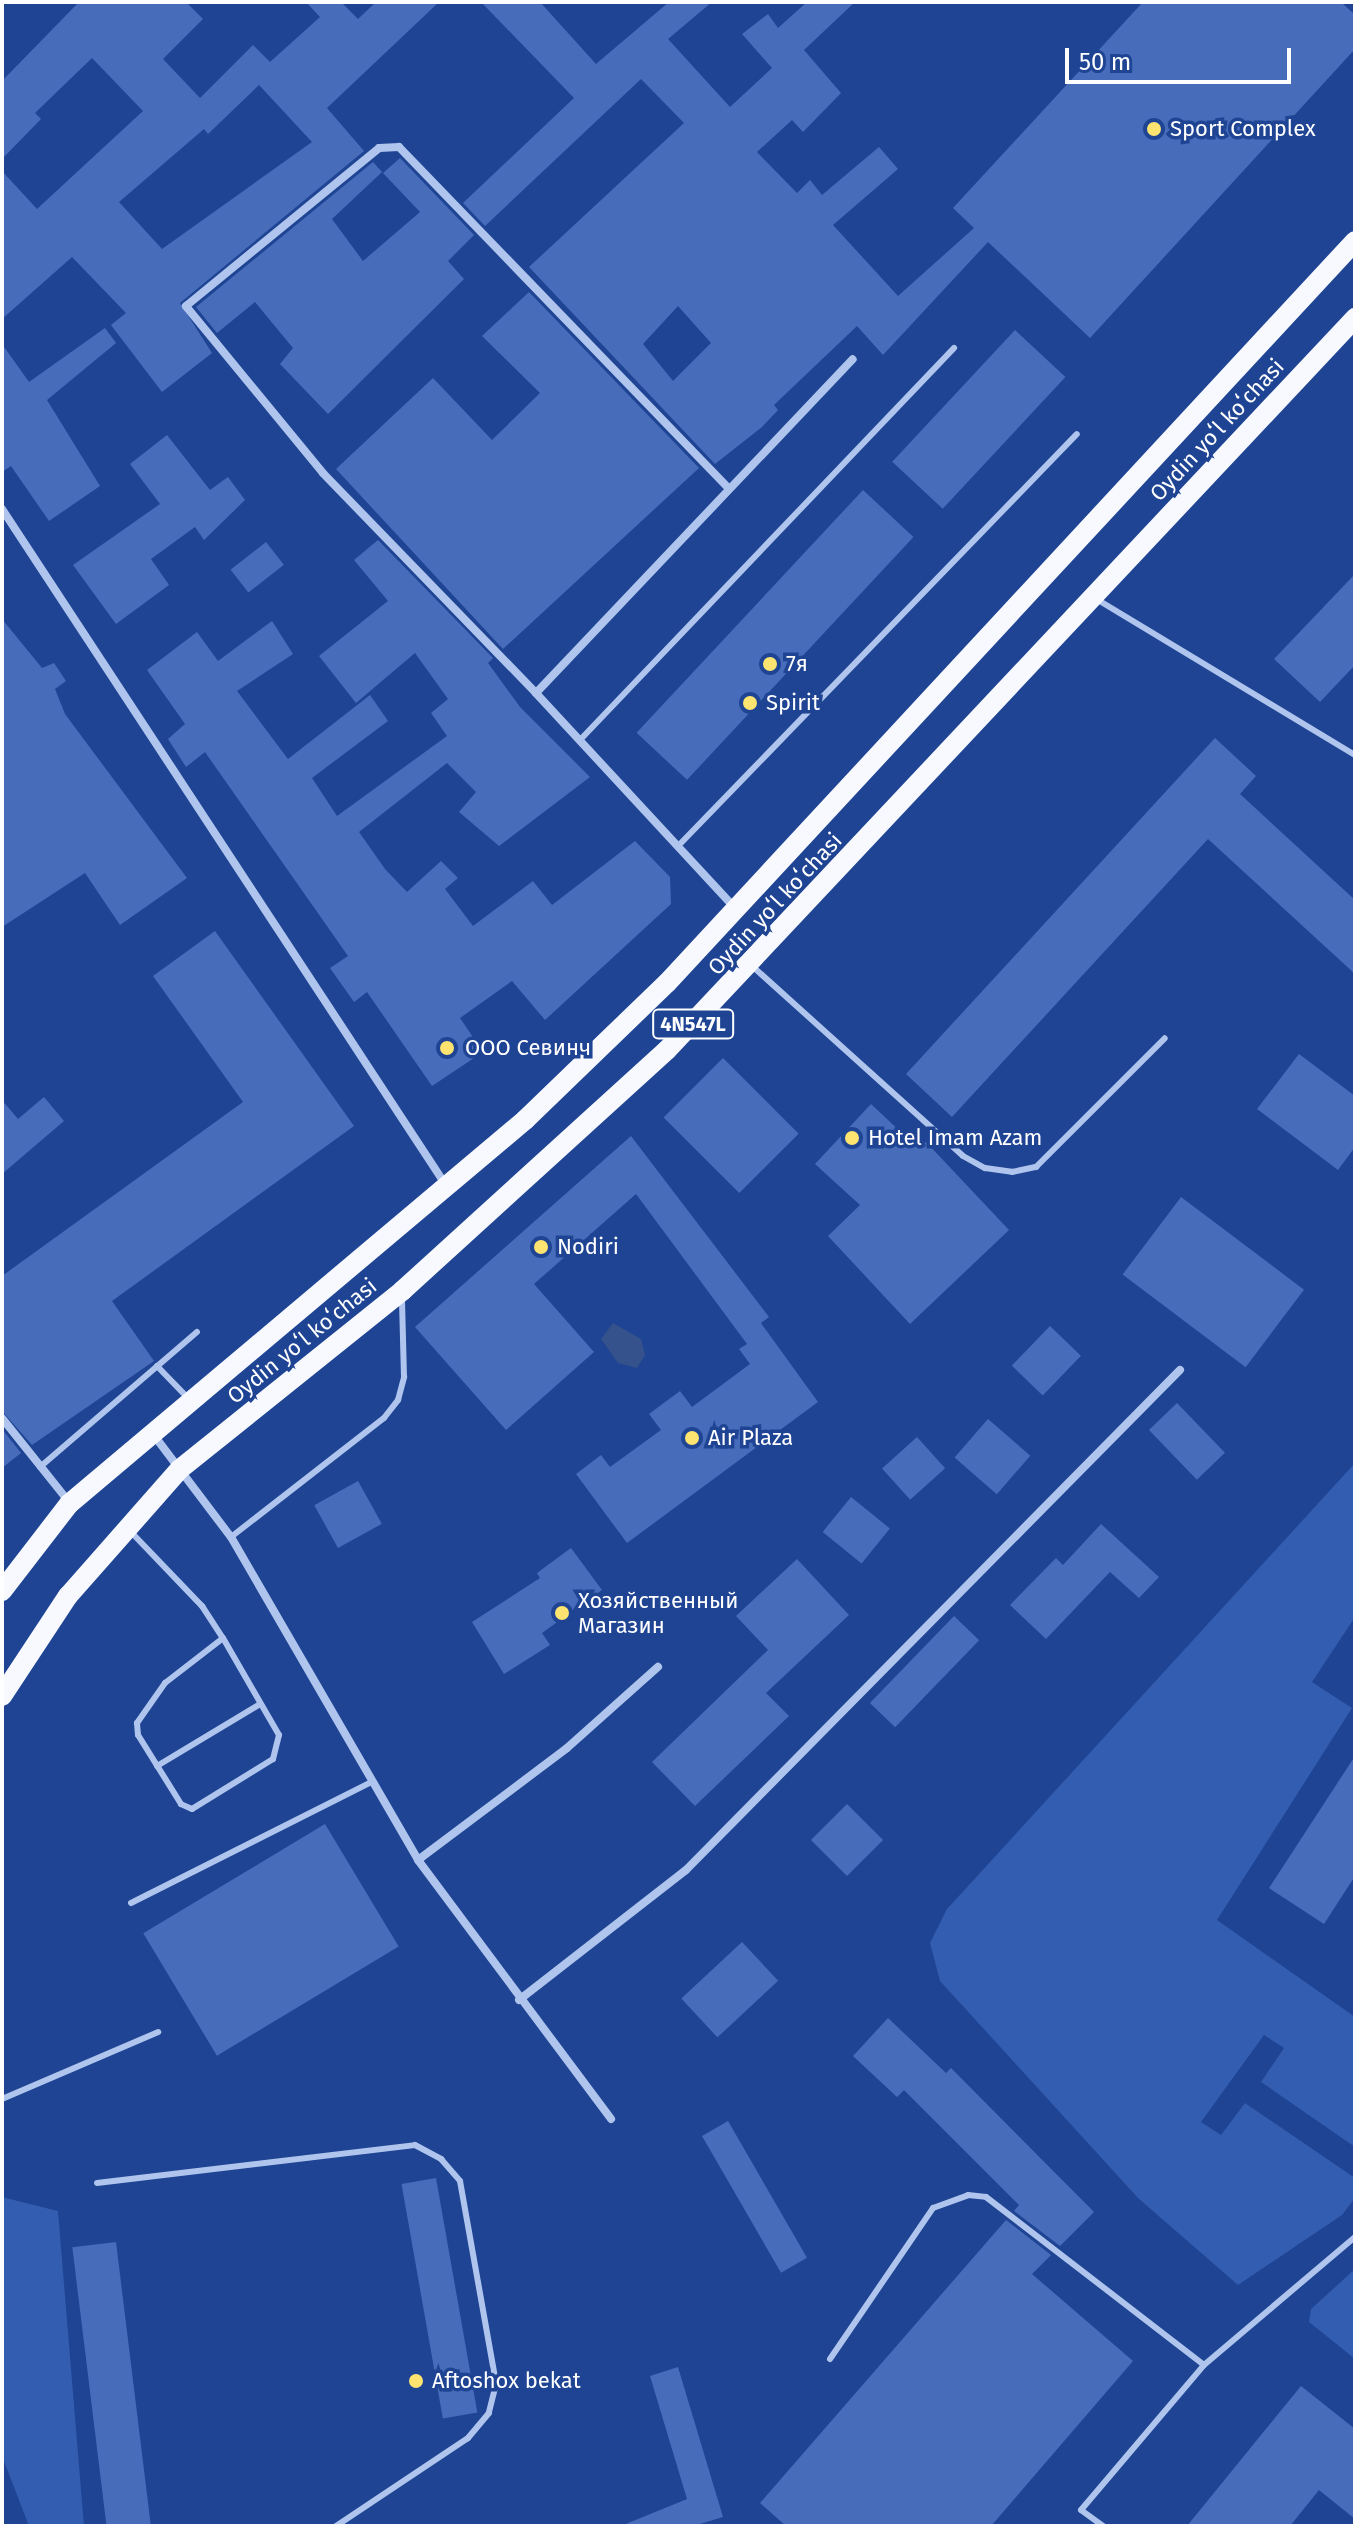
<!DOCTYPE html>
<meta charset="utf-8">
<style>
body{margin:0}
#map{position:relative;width:1357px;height:2528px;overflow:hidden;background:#1e4493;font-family:"Fira Sans",sans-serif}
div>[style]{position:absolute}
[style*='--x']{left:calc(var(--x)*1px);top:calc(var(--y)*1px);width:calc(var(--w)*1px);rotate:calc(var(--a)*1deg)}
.green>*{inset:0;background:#325db1}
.water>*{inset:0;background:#36528c}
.building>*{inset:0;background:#476dba;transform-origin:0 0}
.lane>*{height:6px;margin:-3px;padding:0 3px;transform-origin:3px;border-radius:3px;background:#b0c5ee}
.street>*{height:8px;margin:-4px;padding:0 4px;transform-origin:4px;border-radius:4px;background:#b0c5ee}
.primary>*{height:20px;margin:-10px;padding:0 10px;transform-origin:10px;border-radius:10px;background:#f7f9ff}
.dots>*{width:22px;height:22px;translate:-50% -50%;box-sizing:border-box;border:4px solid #1e4493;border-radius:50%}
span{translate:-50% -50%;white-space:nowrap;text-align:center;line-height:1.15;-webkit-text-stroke:7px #1e4493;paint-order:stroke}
.shield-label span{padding:2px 6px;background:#1e4493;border:2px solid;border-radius:6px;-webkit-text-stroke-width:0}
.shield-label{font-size:20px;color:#fff;font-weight:700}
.poi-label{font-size:22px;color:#fff}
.left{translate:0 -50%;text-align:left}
.street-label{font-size:22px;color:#fff}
.frame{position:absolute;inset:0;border:4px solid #fff;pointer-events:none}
.scale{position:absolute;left:1065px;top:48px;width:226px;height:36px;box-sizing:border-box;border:4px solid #fff;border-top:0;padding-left:10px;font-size:24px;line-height:28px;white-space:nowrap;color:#fff;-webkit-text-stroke:6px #1e4493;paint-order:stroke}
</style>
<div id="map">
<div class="green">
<div style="clip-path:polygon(1355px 1463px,1355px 1617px,1312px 1682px,1352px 1708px,1217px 1920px,1355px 2017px,1355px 2147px,1261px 2082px,1284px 2048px,1264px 2035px,1201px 2122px,1221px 2135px,1245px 2103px,1355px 2178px,1355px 2198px,1342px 2215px,1238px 2285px,1138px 2198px,940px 1981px,930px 1943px,947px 1909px)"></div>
<div style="clip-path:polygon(2px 2197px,58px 2211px,84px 2526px,29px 2526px,2px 2456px)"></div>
<div style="clip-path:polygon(1355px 2269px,1355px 2359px,1309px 2322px,1311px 2309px)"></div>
</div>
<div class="water">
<div style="clip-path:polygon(613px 1323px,641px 1339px,645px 1355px,637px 1368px,618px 1363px,601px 1339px)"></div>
</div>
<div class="building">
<div style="clip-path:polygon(evenodd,79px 2px,186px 2px,203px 19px,163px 59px,200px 98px,253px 45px,270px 62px,320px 17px,306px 2px,341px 2px,358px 19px,376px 2px,439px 2px,327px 108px,364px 151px,180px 303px,212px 353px,162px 392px,111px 325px,126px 313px,72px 257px,2px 319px,2px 171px,37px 209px,143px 111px,92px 58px,35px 113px,41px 119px,2px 159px,2px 81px,79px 2px,259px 85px,312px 142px,162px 249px,119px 202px,204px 129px,208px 134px,259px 85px)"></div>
<div style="clip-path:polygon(evenodd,481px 2px,540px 2px,596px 64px,669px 2px,712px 2px,668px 39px,730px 107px,772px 68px,742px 34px,768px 14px,778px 28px,807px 2px,855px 2px,804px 50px,841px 93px,803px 132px,792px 120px,757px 152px,797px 193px,810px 180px,822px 195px,879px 147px,898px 169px,833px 225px,898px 296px,974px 228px,953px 208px,1143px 2px,1341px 2px,1355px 15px,1355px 49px,1090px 338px,988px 242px,883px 355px,857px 326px,774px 405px,778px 410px,762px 427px,715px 464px,529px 267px,684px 123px,641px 79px,485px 226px,463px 203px,574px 98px,481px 2px,678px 306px,711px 343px,673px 381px,643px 344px,678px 306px)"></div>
<div style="clip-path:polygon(400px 158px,474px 235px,448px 261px,464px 279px,328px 414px,280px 364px,293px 348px,255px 302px,217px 333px,196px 307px,373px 162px,382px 172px,332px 219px,363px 261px,420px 212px,383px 173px)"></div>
<div style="clip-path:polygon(529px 292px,699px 468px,503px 649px,336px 469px,433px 378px,492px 440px,540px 393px,482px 336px)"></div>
<div style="clip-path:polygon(105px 328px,116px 343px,47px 400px,100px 486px,49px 521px,11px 466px,2px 472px,2px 344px,29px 382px)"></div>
<div style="left:1015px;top:330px;width:69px;height:180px;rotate:43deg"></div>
<div style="clip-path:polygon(167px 435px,210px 490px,228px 477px,245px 500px,204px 540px,195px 527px,151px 559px,169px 585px,116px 624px,73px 565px,160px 504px,130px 464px)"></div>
<div style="left:863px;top:490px;width:69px;height:332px;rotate:43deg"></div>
<div style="clip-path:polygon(378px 540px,493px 658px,488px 663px,520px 707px,590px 777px,499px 846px,459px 812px,476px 792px,447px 763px,359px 832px,385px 869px,407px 892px,441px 861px,458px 878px,445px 889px,473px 926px,533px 881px,552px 905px,635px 841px,670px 877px,671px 904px,545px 1020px,512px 981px,460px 1018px,483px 1052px,432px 1086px,367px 992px,354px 1002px,330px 968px,348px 956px,205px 752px,186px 767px,168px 739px,185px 724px,147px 670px,197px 632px,218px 661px,272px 621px,293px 654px,237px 691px,288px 759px,370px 695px,388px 721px,312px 778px,337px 816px,447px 736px,431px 713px,448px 699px,415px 653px,356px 703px,319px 656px,388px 601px,354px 560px)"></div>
<div style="left:266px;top:542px;width:29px;height:45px;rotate:52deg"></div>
<div style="clip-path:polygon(1355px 574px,1355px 665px,1320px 702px,1274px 659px)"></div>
<div style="clip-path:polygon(2px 619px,42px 668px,54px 663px,66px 681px,55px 689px,65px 714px,187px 878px,120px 925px,85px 873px,2px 927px)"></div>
<div style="clip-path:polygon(1215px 738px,1256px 776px,1240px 794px,1355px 900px,1355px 974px,1208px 839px,952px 1117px,906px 1074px)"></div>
<div style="clip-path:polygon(215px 931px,354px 1126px,112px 1301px,154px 1361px,32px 1445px,2px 1411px,2px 1276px,243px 1102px,153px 976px)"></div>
<div style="clip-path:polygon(1299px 1054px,1355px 1096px,1355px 1147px,1338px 1170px,1257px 1109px)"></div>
<div style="left:723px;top:1058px;width:107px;height:84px;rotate:45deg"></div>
<div style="clip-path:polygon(44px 1097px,64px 1121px,2px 1174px,2px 1100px,18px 1119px)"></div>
<div style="clip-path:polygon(871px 1104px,919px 1149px,926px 1142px,1009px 1230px,910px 1324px,828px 1236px,860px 1205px,815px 1164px)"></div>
<div style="clip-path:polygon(631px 1136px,769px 1317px,761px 1323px,818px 1402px,627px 1543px,576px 1474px,601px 1455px,610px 1467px,661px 1430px,649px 1414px,680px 1391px,692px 1407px,750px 1364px,739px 1349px,747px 1344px,636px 1194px,534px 1284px,594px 1352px,506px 1430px,415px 1327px)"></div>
<div style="left:1181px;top:1197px;width:154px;height:97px;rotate:37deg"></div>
<div style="left:1050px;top:1326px;width:43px;height:55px;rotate:44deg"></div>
<div style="left:1177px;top:1403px;width:69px;height:39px;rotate:46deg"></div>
<div style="left:988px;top:1419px;width:56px;height:51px;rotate:41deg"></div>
<div style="clip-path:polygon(2px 1429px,21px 1453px,2px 1468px)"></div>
<div style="left:917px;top:1437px;width:42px;height:47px;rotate:48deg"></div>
<div style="left:358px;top:1481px;width:49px;height:50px;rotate:61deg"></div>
<div style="left:851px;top:1497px;width:50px;height:45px;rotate:39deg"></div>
<div style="clip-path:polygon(1101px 1524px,1159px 1577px,1139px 1598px,1110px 1572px,1046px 1639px,1010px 1605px,1056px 1558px,1063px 1565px)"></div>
<div style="clip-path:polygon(571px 1548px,602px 1590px,542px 1633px,550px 1645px,504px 1674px,472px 1622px,540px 1578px,537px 1573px)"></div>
<div style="clip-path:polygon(797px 1559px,849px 1615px,766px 1693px,789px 1716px,695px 1806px,652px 1762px,768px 1650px,736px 1616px)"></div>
<div style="left:954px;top:1616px;width:35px;height:121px;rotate:44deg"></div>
<div style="clip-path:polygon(1355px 1756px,1355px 1876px,1324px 1924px,1269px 1888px)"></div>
<div style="left:847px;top:1804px;width:51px;height:51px;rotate:45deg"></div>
<div style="left:325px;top:1824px;width:143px;height:212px;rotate:59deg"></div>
<div style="left:742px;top:1942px;width:53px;height:83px;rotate:47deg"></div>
<div style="clip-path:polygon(888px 2018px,946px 2073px,951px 2068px,1094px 2212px,1060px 2246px,1014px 2211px,1019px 2205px,904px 2090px,897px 2097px,853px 2056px)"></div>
<div style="left:728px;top:2121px;width:158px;height:30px;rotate:60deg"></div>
<div style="left:436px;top:2178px;width:238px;height:35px;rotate:80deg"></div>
<div style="clip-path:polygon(1006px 2220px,1051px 2255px,1032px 2274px,1133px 2361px,991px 2526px,786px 2526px,760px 2503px)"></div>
<div style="left:116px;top:2242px;width:286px;height:44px;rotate:83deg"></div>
<div style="clip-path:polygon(678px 2367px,723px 2517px,693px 2526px,621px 2526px,687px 2499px,650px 2376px)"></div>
<div style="clip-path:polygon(1301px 2386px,1355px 2429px,1355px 2519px,1319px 2490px,1290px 2526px,1187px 2526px)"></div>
</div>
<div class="lane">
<div style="--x:1098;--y:600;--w:300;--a:31.1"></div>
<div style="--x:580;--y:740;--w:542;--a:-46.35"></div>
<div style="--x:681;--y:843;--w:569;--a:-45.93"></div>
<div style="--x:751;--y:965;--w:285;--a:42"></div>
<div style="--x:963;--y:1156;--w:25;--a:29"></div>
<div style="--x:985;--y:1168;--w:27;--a:8"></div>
<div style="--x:1012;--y:1172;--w:25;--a:-12"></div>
<div style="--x:1036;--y:1167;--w:182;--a:-45"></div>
<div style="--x:157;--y:1366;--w:45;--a:45.9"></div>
<div style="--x:40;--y:1467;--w:207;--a:-40.7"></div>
<div style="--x:131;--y:1532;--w:103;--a:46.2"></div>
<div style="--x:202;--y:1606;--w:38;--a:57"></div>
<div style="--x:223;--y:1638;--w:112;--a:60"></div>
<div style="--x:279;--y:1735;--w:25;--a:104"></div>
<div style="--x:273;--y:1759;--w:95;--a:148.3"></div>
<div style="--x:192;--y:1809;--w:12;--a:-156"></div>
<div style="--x:181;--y:1804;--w:81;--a:-121.9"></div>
<div style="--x:138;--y:1735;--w:12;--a:-95"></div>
<div style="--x:137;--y:1723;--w:49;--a:-55"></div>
<div style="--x:165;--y:1683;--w:73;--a:-37.8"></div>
<div style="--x:231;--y:1537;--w:194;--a:-37.9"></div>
<div style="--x:384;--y:1418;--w:23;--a:-52"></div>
<div style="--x:398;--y:1400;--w:24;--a:-75"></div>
<div style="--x:404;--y:1377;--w:78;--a:-91.5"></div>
<div style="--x:157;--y:1766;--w:120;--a:-31"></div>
<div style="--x:131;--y:1903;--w:270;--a:-26.7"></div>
<div style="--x:2;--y:2099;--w:170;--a:-23.2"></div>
<div style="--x:97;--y:2183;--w:320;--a:-6.8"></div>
<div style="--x:415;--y:2145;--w:30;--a:28"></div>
<div style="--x:441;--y:2159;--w:29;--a:49"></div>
<div style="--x:460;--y:2181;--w:206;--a:79.9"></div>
<div style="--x:496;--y:2384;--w:30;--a:104"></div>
<div style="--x:489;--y:2413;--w:33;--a:130"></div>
<div style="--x:468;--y:2438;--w:159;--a:146.3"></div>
<div style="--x:830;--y:2359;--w:183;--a:-55.7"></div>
<div style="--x:933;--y:2208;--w:37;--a:-20"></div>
<div style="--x:968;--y:2195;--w:18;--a:6"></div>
<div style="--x:986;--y:2197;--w:275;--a:37.6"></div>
<div style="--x:1103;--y:2526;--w:27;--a:-144"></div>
<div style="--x:1081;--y:2510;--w:190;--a:-49.7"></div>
<div style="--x:1204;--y:2365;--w:198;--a:-40.3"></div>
</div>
<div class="street">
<div style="--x:2;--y:509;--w:807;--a:56.72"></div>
<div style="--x:536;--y:693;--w:306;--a:-134.1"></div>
<div style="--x:323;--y:473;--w:216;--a:-129.4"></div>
<div style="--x:186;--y:306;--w:249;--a:-39.3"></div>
<div style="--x:379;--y:148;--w:20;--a:-3"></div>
<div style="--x:399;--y:147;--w:472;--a:46"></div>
<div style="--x:734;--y:907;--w:292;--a:-132.8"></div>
<div style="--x:536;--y:693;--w:460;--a:-46.5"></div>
<div style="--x:2;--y:1418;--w:107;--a:51.4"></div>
<div style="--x:153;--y:1434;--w:129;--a:52.9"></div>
<div style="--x:231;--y:1537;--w:373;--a:59.9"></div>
<div style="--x:418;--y:1860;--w:323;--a:53.3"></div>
<div style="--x:418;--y:1860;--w:186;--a:-36.9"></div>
<div style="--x:567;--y:1748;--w:122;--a:-41.7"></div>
<div style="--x:519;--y:2000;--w:212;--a:-37.9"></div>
<div style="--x:686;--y:1870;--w:703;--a:-45.35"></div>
</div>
<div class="primary">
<div style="--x:2;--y:1591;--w:110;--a:-52.4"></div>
<div style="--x:69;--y:1504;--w:596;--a:-40.1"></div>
<div style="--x:525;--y:1120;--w:197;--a:-44"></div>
<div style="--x:667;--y:983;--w:1012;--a:-47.16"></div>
<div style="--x:2;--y:1696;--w:120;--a:-56.6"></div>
<div style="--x:68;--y:1596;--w:169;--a:-48.6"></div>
<div style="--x:180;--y:1469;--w:285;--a:-38.7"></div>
<div style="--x:402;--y:1291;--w:358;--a:-42.3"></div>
<div style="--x:667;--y:1050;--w:1005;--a:-46.77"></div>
</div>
<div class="dots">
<div style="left:1154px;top:129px;background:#fde470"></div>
<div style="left:770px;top:664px;background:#fde470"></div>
<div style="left:750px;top:703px;background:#fde470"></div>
<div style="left:447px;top:1048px;background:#fde470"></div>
<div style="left:852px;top:1138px;background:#fde470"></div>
<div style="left:541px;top:1247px;background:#fde470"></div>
<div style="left:692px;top:1438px;background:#fde470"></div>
<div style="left:562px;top:1613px;background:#fde470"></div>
<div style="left:416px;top:2381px;background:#fde470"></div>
</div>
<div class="shield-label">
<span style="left:693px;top:1024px">4N547L</span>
</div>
<div class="poi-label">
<span class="left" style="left:1170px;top:129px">Sport Complex</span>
<span class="left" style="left:786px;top:664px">7я</span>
<span class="left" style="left:766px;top:703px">Spirit</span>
<span class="left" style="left:465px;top:1048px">ООО Севинч</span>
<span class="left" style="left:868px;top:1138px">Hotel Imam Azam</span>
<span class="left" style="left:557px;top:1247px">Nodiri</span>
<span class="left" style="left:708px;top:1438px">Air Plaza</span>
<span class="left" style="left:578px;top:1613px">Хозяйственный<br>Магазин</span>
<span class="left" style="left:432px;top:2381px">Aftoshox bekat</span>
</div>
<div class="street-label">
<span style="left:1217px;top:430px;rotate:-47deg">Oydin yoʻl koʻchasi</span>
<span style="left:775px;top:904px;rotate:-47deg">Oydin yoʻl koʻchasi</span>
<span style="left:302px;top:1341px;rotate:-39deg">Oydin yoʻl koʻchasi</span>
</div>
<div class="frame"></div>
<div class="scale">50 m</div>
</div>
